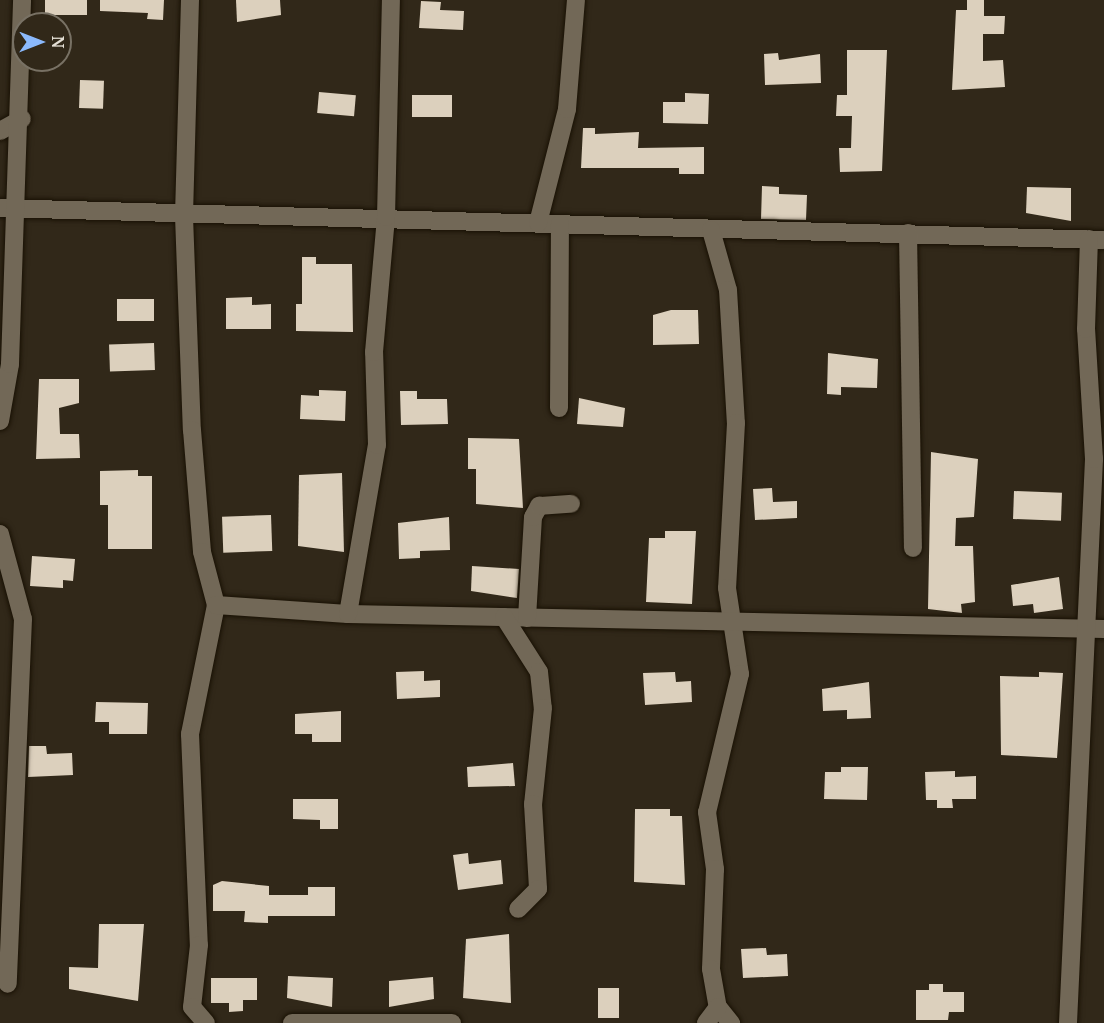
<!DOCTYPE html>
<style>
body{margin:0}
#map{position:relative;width:1104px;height:1023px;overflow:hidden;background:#312819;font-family:"Noto Serif",serif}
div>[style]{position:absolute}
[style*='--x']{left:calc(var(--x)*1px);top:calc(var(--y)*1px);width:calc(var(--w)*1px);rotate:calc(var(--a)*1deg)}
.building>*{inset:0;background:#dcd0bd;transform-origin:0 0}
.roads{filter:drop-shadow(0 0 2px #191104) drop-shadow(0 0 2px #191104)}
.street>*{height:18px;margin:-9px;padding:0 9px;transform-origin:9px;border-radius:9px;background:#726857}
span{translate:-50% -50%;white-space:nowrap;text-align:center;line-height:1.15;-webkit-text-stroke:6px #312819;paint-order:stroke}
.north{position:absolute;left:12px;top:12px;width:60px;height:60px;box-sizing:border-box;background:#312819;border:2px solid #787164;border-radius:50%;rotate:90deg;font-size:16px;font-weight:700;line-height:24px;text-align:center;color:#e3ded4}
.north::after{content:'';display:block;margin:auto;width:21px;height:27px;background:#8bb9fc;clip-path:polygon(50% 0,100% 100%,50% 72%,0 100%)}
</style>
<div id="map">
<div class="building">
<div style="left:45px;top:0;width:42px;height:15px"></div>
<div style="clip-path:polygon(100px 0,164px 0,163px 20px,147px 19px,148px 13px,100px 11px)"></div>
<div style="clip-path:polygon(236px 0,280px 0,281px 15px,237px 22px)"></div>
<div style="clip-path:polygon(967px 0,984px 0,984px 16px,1005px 16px,1004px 34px,983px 34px,983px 61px,1003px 60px,1005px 87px,952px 90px,956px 10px,967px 10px)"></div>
<div style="clip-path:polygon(421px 1px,441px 2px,440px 10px,464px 11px,463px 30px,419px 28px)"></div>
<div style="clip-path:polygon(847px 50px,887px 50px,882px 171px,840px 172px,839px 148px,851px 148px,852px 116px,836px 116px,837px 95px,847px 95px)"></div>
<div style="clip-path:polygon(778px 53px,779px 60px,820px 54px,821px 83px,765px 85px,764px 54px)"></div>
<div style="left:80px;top:80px;width:24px;height:28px;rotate:2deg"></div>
<div style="left:319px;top:92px;width:37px;height:21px;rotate:5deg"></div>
<div style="clip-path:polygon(685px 93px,709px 94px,708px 124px,663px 123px,663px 102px,685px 102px)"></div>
<div style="left:412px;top:95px;width:40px;height:22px"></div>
<div style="clip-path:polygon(583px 128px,595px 128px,595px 134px,639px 132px,638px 148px,704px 147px,704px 174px,679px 174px,679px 168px,581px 168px)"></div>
<div style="clip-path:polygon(762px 186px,779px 187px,779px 194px,807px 195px,806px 220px,761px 219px)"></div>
<div style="clip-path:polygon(1027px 187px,1071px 188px,1071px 221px,1026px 213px)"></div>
<div style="clip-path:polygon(302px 257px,316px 257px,316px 264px,352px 264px,353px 332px,296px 331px,296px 304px,302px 304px)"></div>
<div style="clip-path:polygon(252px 297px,252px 305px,271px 304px,271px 329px,226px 329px,226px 298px)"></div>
<div style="left:117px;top:299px;width:37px;height:22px"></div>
<div style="clip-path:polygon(671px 310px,698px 310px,699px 344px,653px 345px,653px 315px)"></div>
<div style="left:154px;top:343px;width:27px;height:45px;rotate:88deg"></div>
<div style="clip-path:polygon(828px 353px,878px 359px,877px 388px,841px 387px,841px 395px,827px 394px)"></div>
<div style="clip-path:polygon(39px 379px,79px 379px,79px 403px,59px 408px,60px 434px,79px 434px,80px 458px,36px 459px)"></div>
<div style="clip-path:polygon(319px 390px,346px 391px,345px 421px,300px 419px,301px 395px,319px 396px)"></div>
<div style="clip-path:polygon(400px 391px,417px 391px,417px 399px,447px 399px,448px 424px,401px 425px)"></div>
<div style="clip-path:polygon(579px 398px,625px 408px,623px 427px,577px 424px)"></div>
<div style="clip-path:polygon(468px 438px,519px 439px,523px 508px,476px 504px,476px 469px,468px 469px)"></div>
<div style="clip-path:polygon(931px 452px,978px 459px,974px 517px,956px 518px,955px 546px,973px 546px,975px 602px,961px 604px,962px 613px,928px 609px)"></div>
<div style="clip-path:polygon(138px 470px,138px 476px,152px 476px,152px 549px,108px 549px,108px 505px,100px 505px,100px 471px)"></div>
<div style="clip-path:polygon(342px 473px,344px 552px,298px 546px,299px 475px)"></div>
<div style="clip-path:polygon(772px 488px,773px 502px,797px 501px,797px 518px,755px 520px,753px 489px)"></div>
<div style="left:1014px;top:491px;width:48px;height:28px;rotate:2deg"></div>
<div style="left:271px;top:515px;width:36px;height:49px;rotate:88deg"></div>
<div style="clip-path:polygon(449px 517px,450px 550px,420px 551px,420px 558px,399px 559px,398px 523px)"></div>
<div style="clip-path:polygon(665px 531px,696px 531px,692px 604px,646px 602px,649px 538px,665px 538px)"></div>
<div style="clip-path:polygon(32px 556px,75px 559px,73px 581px,63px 580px,63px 588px,30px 586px)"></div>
<div style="clip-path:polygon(472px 566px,519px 569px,517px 598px,471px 591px)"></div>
<div style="clip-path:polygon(1059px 577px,1063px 609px,1034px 613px,1033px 604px,1013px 606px,1011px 585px)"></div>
<div style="clip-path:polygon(424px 671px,424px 681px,440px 680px,440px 697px,397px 699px,396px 672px)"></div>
<div style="clip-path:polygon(675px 672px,676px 682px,691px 681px,692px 702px,645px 705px,643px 673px)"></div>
<div style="clip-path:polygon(1039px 672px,1063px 673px,1057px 758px,1001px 755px,1000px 676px,1039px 677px)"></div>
<div style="clip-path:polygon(869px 682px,871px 718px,847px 719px,847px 710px,823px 711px,822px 689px)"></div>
<div style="clip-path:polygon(96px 702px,148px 703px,147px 734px,109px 734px,109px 722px,95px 722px)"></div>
<div style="clip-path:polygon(341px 711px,341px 742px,312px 742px,312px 734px,295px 734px,295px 714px)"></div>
<div style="clip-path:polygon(29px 746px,46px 746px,47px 754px,72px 753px,73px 775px,28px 777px)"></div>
<div style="clip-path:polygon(513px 763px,515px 786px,468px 787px,467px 767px)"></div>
<div style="clip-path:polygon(841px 767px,868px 767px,867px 800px,824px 799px,825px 772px,841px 772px)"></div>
<div style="clip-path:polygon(955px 771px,955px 777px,976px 776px,976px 799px,952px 799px,953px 808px,937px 808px,937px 800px,926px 800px,925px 772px)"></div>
<div style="clip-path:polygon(293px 799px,338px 799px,338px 829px,320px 829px,320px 820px,293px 819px)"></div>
<div style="clip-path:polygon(635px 809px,670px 809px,670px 816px,682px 816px,685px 885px,634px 882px)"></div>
<div style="clip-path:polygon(468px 853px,469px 864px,501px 860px,503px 884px,458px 890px,453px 855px)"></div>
<div style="clip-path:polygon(222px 881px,269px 886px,269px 895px,308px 895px,308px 887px,335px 887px,335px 916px,268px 916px,268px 923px,244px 922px,245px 911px,213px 911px,213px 885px)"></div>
<div style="clip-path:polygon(99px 924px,144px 924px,138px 1001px,69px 989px,69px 967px,98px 968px)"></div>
<div style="clip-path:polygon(509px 934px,511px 1003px,463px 998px,466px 939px)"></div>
<div style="clip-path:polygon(766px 948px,767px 955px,787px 954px,788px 976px,743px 978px,741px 949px)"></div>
<div style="clip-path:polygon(288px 976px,333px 978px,332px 1007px,287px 998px)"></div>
<div style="clip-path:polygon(433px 977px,434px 999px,389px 1007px,389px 981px)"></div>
<div style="clip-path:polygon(211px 978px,257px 978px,257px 1000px,243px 1000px,243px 1011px,229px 1012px,229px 1003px,211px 1003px)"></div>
<div style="clip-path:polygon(929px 984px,943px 984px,943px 992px,964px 992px,964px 1012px,949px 1012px,948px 1020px,916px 1020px,916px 990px,929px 990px)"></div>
<div style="left:598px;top:988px;width:21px;height:30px"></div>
</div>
<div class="roads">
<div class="street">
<div style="--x:190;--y:0;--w:216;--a:91.6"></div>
<div style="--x:184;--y:216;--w:214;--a:87.9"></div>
<div style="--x:192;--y:430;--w:122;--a:85.3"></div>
<div style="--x:202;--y:552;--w:55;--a:75.2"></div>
<div style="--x:216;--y:605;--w:132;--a:101.4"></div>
<div style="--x:190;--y:734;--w:211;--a:87.6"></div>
<div style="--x:199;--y:945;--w:62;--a:96.4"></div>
<div style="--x:192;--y:1007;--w:21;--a:49"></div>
<div style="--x:0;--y:131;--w:25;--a:-29"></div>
<div style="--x:0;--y:208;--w:1104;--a:1.66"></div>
<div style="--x:538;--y:223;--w:118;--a:-75.7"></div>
<div style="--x:567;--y:109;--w:109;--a:-85.3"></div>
<div style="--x:711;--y:230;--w:62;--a:74.2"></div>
<div style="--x:728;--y:290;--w:133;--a:86.6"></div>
<div style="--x:736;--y:423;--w:165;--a:93.1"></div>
<div style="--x:727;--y:588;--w:87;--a:81.4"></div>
<div style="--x:740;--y:674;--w:142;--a:103.4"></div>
<div style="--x:707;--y:812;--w:58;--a:82"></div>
<div style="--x:715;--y:869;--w:100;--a:92.3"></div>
<div style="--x:711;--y:969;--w:39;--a:80"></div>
<div style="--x:718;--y:1007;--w:21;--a:51"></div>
<div style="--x:908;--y:233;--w:315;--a:89.1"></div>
<div style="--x:559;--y:408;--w:184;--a:-89.7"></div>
<div style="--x:0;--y:421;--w:58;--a:-80"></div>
<div style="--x:10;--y:364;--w:364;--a:-88.1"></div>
<div style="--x:0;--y:534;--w:88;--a:74.9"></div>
<div style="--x:23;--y:619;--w:365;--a:92.4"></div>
<div style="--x:216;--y:605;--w:132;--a:3.9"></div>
<div style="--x:348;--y:614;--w:756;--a:1.14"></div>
<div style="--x:348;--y:614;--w:171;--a:-80.3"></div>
<div style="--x:377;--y:445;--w:93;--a:-91.8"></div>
<div style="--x:374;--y:352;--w:136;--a:-84.9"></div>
<div style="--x:386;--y:217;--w:217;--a:-88.7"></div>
<div style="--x:504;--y:617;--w:65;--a:57.5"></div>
<div style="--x:539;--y:672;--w:36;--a:84"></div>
<div style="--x:543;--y:708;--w:97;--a:95.9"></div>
<div style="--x:533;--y:804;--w:85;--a:86.6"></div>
<div style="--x:538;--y:889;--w:28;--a:135"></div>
<div style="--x:527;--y:618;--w:101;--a:-86.6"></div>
<div style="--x:533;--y:517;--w:13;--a:-61"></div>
<div style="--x:539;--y:506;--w:32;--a:-4"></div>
<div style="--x:292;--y:1023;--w:160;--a:0"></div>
<div style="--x:706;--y:1023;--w:20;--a:-53"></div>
<div style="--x:1068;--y:1023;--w:565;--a:-87.36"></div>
<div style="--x:1094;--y:459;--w:130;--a:-93.5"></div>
<div style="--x:1086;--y:329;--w:90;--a:-88.1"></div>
</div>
</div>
<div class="north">N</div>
</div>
